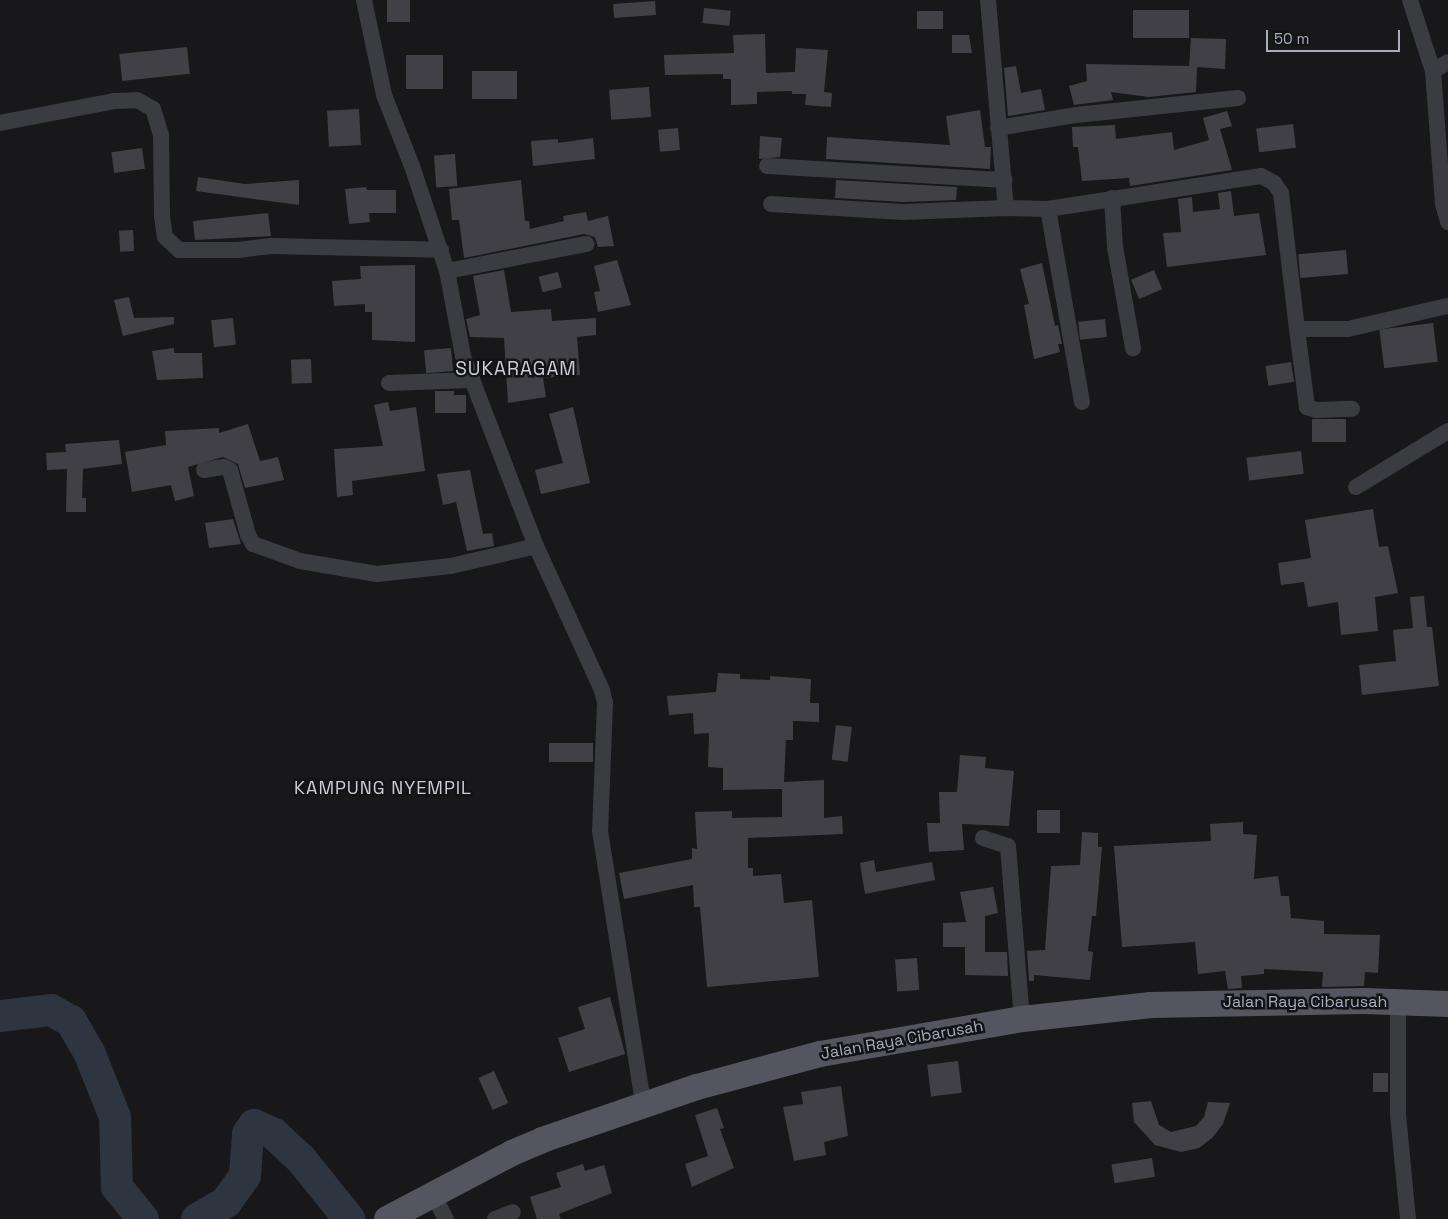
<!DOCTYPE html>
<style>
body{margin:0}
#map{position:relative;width:1448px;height:1219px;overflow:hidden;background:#18181b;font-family:"Space Grotesk",sans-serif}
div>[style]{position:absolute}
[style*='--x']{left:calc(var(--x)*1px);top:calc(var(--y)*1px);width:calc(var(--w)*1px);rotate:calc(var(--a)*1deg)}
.river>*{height:32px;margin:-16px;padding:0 16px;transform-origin:16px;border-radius:16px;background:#2c3540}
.building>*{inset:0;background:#404046;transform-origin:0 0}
.minor>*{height:16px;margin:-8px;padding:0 8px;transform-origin:8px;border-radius:8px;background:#3b3b42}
.primary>*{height:26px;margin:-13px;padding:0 13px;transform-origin:13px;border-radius:13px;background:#54555f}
span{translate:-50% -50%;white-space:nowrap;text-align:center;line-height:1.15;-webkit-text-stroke:5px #131316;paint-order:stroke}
.street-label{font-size:16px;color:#a9acbc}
.neighbourhood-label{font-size:18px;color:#cbccd7;letter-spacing:1px}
.quarter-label{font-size:19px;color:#cbccd7;letter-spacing:1px}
.scale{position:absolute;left:1266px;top:30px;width:134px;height:22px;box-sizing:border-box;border:2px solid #a9acbc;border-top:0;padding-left:6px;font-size:15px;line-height:18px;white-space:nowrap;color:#a9acbc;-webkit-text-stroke:4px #131316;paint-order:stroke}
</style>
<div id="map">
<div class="river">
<div style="--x:0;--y:1016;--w:51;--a:-6.7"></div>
<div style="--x:51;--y:1010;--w:23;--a:29"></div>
<div style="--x:71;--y:1021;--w:36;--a:60"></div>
<div style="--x:89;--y:1052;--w:70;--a:68.2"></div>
<div style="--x:115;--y:1117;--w:70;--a:88.4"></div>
<div style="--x:117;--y:1187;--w:41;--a:50.9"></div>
<div style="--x:197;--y:1219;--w:34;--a:-30"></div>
<div style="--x:226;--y:1202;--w:32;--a:-54"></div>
<div style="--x:245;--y:1176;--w:42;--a:-85.9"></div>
<div style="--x:248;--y:1134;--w:11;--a:-56"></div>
<div style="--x:254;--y:1125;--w:22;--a:24"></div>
<div style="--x:274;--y:1134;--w:37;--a:43"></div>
<div style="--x:301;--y:1159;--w:77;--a:51.3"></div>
</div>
<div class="building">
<div style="left:387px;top:0;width:23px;height:22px"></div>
<div style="left:655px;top:1px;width:14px;height:42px;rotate:86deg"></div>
<div style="left:704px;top:8px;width:27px;height:15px;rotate:6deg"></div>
<div style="left:1133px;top:10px;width:56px;height:28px"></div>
<div style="left:917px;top:11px;width:26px;height:18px"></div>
<div style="clip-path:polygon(765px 34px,766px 73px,795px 72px,796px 48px,828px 50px,824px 92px,832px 93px,831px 107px,805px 105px,806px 94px,792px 94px,792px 91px,757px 92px,757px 104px,731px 105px,731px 79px,723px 79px,723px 74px,665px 75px,664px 55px,734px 53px,733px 35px)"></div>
<div style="clip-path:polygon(952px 35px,969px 35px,972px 53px,952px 53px)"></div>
<div style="clip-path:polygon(1191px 38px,1226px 39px,1225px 69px,1197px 67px,1196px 92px,1149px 97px,1111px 92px,1113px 100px,1074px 105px,1069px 86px,1087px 81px,1086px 64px,1189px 66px)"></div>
<div style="left:187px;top:47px;width:27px;height:68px;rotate:84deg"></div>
<div style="left:406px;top:55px;width:37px;height:34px"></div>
<div style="clip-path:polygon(1016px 66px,1021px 93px,1041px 89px,1045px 110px,1008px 116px,1004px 68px)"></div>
<div style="left:472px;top:71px;width:45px;height:28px"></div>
<div style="left:649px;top:87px;width:30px;height:40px;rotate:86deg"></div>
<div style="left:359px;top:109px;width:36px;height:32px;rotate:87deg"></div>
<div style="clip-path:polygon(980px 110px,985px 147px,991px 147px,990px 169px,826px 159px,827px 137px,950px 145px,946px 116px)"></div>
<div style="clip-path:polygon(1227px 111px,1232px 126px,1220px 129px,1232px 170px,1130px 186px,1129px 178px,1082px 181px,1078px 147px,1073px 147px,1072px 127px,1115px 125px,1116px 139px,1172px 132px,1174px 150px,1209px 140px,1203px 118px)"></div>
<div style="left:1293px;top:124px;width:24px;height:37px;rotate:83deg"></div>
<div style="left:678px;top:128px;width:22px;height:20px;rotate:85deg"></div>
<div style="clip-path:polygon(760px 136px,782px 138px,780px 157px,759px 159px)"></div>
<div style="clip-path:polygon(593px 138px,595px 159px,533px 166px,531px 141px,558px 139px,558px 143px)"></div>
<div style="left:142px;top:148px;width:21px;height:31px;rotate:82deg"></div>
<div style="left:455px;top:154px;width:32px;height:21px;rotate:86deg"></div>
<div style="clip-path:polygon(198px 177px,245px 184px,299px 180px,299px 205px,196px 191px)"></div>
<div style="clip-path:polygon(521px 180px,525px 221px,529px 221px,530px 229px,564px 221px,563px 216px,586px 212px,588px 221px,608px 216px,614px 246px,598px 247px,595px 237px,584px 234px,464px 258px,459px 220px,452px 220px,449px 189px)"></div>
<div style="clip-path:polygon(836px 180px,957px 187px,956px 200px,903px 202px,835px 198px)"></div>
<div style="clip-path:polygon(366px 187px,367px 190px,396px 190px,396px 213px,369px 213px,370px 222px,349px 224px,345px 189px)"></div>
<div style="clip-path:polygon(1231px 191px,1234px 216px,1259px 213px,1266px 255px,1167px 267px,1163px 233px,1181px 232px,1178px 199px,1192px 197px,1193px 212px,1220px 209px,1218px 193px)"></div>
<div style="clip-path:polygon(268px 213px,271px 236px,195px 240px,193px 221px)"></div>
<div style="left:133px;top:230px;width:21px;height:14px;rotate:87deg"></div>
<div style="left:1346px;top:250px;width:24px;height:48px;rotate:85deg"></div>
<div style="clip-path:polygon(617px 260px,631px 305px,598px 312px,594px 292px,600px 291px,594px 266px)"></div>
<div style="clip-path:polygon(1042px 263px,1055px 326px,1058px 325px,1062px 344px,1058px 344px,1060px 352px,1034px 359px,1024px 305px,1029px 304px,1020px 269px)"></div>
<div style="clip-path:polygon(415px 265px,415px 342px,372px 340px,372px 312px,365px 312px,365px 304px,334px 306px,332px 281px,361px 279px,360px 266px)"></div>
<div style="clip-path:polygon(504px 270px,511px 312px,551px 309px,552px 321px,596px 318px,596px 335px,577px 337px,580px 375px,543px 378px,546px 397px,508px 403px,504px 338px,470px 337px,466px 319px,480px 315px,473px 276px)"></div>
<div style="left:1154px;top:270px;width:21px;height:25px;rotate:67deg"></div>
<div style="left:558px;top:272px;width:16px;height:20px;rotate:76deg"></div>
<div style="clip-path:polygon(129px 297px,134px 318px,174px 317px,174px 324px,123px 336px,114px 300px)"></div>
<div style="left:233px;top:318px;width:27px;height:22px;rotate:84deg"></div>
<div style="left:1105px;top:319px;width:18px;height:27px;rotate:84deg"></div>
<div style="left:1433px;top:323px;width:39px;height:54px;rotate:83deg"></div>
<div style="clip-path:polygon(174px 348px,174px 353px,202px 353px,203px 378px,157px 380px,152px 351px)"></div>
<div style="left:451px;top:348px;width:23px;height:27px;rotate:85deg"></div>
<div style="left:311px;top:359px;width:24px;height:20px;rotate:88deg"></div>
<div style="left:1291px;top:362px;width:20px;height:26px;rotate:81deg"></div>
<div style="clip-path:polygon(435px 391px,454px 391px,454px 395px,466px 395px,466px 413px,435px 413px)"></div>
<div style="clip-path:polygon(388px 402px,390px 411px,416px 407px,425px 471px,352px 481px,353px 495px,337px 497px,334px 449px,383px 446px,374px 405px)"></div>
<div style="clip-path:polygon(573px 407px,590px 483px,541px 494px,535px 470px,563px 463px,549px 414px)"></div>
<div style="left:1312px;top:419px;width:34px;height:23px"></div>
<div style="clip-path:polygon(248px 424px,260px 461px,278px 457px,284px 480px,245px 488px,238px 464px,223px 457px,188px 467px,194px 496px,175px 501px,171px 485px,132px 492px,125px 452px,166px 445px,165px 431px,219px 428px,219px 433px)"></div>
<div style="clip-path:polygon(119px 440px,122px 464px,83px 469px,82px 498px,86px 498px,86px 512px,66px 512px,67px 469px,47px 470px,46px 453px,66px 452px,65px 444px)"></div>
<div style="left:1301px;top:451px;width:23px;height:55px;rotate:83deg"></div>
<div style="clip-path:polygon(470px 470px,483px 534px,492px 533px,494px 546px,467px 551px,456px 502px,443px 505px,437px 474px)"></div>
<div style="clip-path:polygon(1373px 509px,1379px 547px,1388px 546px,1398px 593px,1375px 597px,1378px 631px,1341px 635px,1338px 602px,1308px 607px,1304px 582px,1281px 585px,1278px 563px,1311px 558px,1305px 520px)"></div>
<div style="clip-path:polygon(233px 519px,241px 544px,209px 548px,205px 523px)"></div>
<div style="clip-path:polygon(1424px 596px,1427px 627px,1432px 627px,1439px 686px,1362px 695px,1359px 665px,1396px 661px,1393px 630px,1413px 628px,1410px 597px)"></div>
<div style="clip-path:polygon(718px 673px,740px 674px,740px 679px,770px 680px,770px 676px,811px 679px,810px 703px,819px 703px,819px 722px,793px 721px,793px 740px,786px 740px,784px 782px,824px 780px,824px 818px,842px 816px,843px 834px,748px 838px,748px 868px,753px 868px,753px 876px,781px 874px,784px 903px,812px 900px,819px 977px,707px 987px,700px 907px,694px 907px,693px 885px,624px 899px,619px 873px,692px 859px,692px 848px,697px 849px,695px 812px,732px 811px,732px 818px,782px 817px,782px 789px,723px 790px,723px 768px,708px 767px,709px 733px,694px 734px,693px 713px,669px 715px,667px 696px,716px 692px)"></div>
<div style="left:836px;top:725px;width:16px;height:35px;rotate:7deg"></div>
<div style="left:593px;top:743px;width:19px;height:44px;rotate:90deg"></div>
<div style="clip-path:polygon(960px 755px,986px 757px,985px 768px,1014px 771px,1009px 826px,962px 824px,964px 850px,929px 852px,927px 823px,940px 823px,939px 792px,957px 792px)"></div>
<div style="left:1037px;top:810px;width:23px;height:23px"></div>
<div style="clip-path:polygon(1243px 822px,1243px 834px,1257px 835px,1254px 879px,1278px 876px,1281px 896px,1289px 896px,1291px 918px,1324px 921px,1324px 934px,1380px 935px,1378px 973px,1365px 972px,1364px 986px,1322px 987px,1323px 972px,1264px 969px,1264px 974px,1241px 976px,1242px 988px,1228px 989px,1225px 971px,1198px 974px,1195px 942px,1122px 947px,1114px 846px,1211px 841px,1210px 824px)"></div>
<div style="clip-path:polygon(1082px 832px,1098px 833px,1098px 847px,1102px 847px,1096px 916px,1092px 916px,1088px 951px,1093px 952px,1090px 980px,1034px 975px,1034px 981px,1029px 981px,1027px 951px,1045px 950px,1051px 866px,1080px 865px)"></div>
<div style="clip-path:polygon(874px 860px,876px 872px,932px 862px,935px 880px,865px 894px,860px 863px)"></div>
<div style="clip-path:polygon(993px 887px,998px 913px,985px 916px,985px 952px,1007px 952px,1008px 976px,965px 975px,965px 947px,943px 947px,943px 923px,966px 922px,960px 892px)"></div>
<div style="left:917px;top:958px;width:32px;height:22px;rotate:86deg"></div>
<div style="clip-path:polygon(610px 997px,625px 1054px,569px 1072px,558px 1038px,585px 1029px,578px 1007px)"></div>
<div style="left:958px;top:1061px;width:32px;height:31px;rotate:83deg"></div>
<div style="left:494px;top:1071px;width:35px;height:17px;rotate:66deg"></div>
<div style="left:1373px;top:1073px;width:15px;height:19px"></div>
<div style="clip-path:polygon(841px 1086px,848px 1136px,824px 1142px,826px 1155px,794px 1161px,783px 1107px,803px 1104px,801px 1092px)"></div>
<div style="clip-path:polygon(1151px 1101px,1159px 1125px,1171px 1132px,1196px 1126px,1204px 1117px,1208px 1102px,1230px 1103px,1223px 1124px,1212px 1138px,1199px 1148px,1181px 1152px,1155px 1145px,1134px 1122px,1132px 1103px)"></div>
<div style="clip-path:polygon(717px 1108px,724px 1128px,720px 1129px,734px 1168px,692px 1187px,685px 1164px,708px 1156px,695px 1115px)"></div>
<div style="left:1152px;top:1158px;width:19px;height:41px;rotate:81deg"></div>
<div style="clip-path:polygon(583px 1164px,585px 1171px,604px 1165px,612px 1193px,559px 1214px,561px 1219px,537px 1219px,530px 1197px,561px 1187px,556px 1173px)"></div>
</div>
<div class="minor">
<div style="--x:364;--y:0;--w:97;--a:78.1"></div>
<div style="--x:384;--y:95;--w:76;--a:68.5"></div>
<div style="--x:412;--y:166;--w:111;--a:71.6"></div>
<div style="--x:447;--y:271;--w:86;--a:79.3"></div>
<div style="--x:463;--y:356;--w:204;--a:69"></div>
<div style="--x:536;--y:546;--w:158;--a:65.4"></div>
<div style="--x:602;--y:690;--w:13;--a:77"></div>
<div style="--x:605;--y:703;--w:128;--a:92.2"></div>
<div style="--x:600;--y:831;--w:275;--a:81"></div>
<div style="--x:988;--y:0;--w:209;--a:85.1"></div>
<div style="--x:1006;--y:208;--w:42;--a:1.4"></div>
<div style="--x:1048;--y:209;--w:216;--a:-8.8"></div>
<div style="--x:1261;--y:176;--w:15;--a:28"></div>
<div style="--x:1274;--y:183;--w:12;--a:55"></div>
<div style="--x:1281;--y:193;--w:137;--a:83.3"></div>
<div style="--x:1297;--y:329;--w:51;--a:0"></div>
<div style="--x:1348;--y:329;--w:103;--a:-13"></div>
<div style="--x:1410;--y:0;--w:75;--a:72.1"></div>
<div style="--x:1433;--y:71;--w:133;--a:85.7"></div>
<div style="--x:1443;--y:204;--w:19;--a:74"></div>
<div style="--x:1433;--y:71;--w:17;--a:-31"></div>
<div style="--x:0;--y:123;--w:116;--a:-10.9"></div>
<div style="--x:114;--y:101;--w:23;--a:-2"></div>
<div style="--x:137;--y:100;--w:18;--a:29"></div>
<div style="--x:153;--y:109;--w:27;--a:73"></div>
<div style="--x:161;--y:135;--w:81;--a:89.3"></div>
<div style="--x:162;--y:216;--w:21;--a:82"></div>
<div style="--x:165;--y:237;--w:19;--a:43"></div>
<div style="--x:179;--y:250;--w:59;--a:0"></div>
<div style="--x:238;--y:250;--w:33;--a:-7"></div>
<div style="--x:271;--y:246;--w:170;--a:1.3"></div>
<div style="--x:998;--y:128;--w:79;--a:-9.5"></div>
<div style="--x:1076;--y:115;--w:163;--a:-6"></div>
<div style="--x:767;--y:166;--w:238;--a:3.4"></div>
<div style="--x:1112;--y:198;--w:49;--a:86.5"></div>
<div style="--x:1115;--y:247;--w:103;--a:79.9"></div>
<div style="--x:771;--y:204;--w:132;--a:3.5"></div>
<div style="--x:903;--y:212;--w:103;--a:-2.2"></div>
<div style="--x:1048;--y:209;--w:196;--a:80"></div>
<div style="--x:447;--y:271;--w:142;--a:-11"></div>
<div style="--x:1297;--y:329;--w:79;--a:82.7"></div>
<div style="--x:1307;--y:407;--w:9;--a:18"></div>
<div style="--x:1316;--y:410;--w:36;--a:-2"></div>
<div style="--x:389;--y:383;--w:83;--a:-2.1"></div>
<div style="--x:204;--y:470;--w:20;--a:-9"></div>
<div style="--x:224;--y:467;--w:7;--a:27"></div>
<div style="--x:230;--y:470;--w:67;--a:74.5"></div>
<div style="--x:248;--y:535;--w:10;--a:61"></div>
<div style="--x:253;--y:544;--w:50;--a:19.9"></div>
<div style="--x:300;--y:561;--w:78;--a:9.6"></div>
<div style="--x:377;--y:574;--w:74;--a:-6.2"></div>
<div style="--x:451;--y:566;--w:87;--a:-13.2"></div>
<div style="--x:1356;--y:487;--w:108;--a:-31.3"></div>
<div style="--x:983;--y:838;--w:26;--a:18"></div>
<div style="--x:1008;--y:846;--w:174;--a:85.4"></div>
<div style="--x:1398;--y:1002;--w:112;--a:90"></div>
<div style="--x:1398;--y:1114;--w:105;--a:84.6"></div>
<div style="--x:433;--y:1194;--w:28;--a:63"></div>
<div style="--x:495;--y:1219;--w:19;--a:-21"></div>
</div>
<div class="primary">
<div style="--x:387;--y:1219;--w:141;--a:-27.8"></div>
<div style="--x:512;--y:1153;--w:33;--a:-23"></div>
<div style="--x:542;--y:1140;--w:164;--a:-18.9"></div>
<div style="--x:697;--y:1087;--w:127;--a:-15"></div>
<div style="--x:820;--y:1054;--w:205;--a:-9.8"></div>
<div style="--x:1022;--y:1019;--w:130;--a:-6.2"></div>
<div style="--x:1151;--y:1005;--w:213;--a:-1.1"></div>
<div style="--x:1364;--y:1001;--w:84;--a:2"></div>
</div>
<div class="street-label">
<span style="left:1305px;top:1002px">Jalan Raya Cibarusah</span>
<span style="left:902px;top:1040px;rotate:-10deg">Jalan Raya Cibarusah</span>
</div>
<div class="neighbourhood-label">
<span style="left:383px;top:788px">KAMPUNG NYEMPIL</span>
</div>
<div class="quarter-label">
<span style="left:516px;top:369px">SUKARAGAM</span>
</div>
<div class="scale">50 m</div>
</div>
